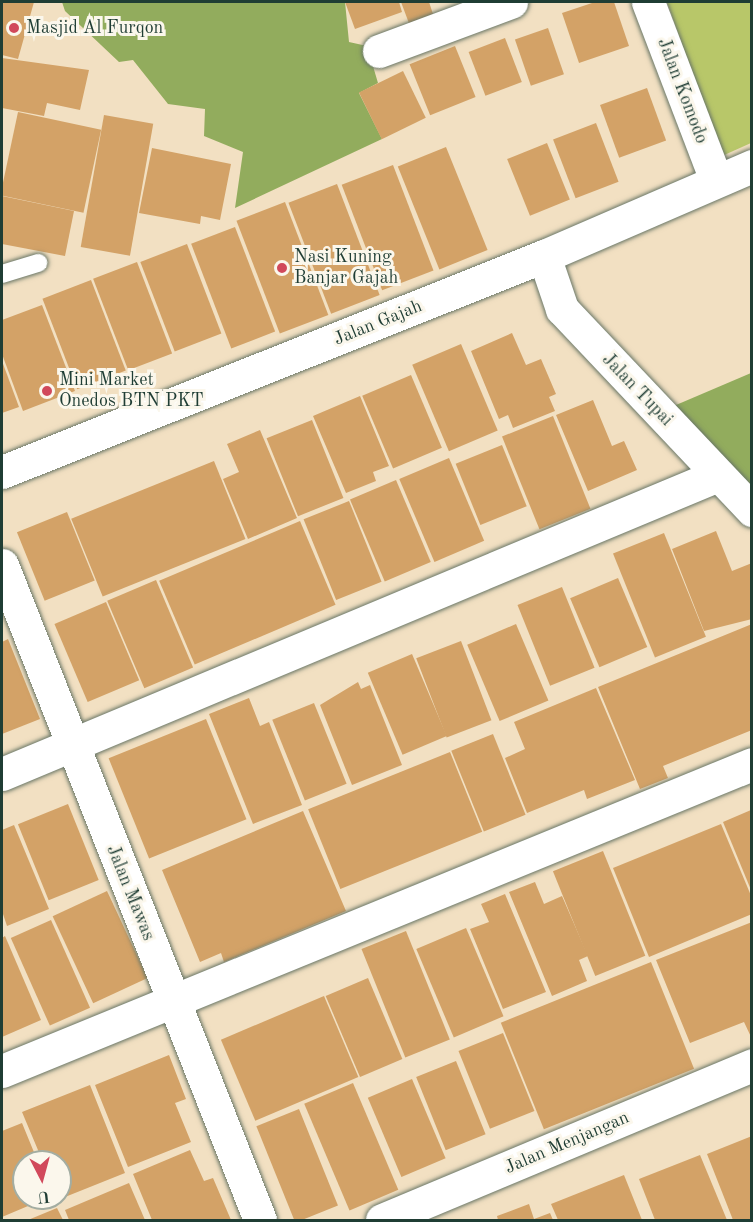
<!DOCTYPE html>
<style>
body{margin:0}
#map{position:relative;width:753px;height:1222px;overflow:hidden;background:#f2e0c2;font-family:"Old Standard TT",serif}
div>[style]{position:absolute}
[style*='--x']{left:calc(var(--x)*1px);top:calc(var(--y)*1px);width:calc(var(--w)*1px);rotate:calc(var(--a)*1deg)}
.green>*{inset:0;background:#b8c769}
.forest>*{inset:0;background:#92ac5d}
.building>*{inset:0;background:#d3a267;transform-origin:0 0}
.roads{filter:drop-shadow(0 0 2px #697666) drop-shadow(0 0 2px #697666)}
.lane>*{height:18px;margin:-9px;padding:0 9px;transform-origin:9px;border-radius:9px;background:#fff}
.street>*{height:33px;margin:-16.5px;padding:0 16.5px;transform-origin:16.5px;border-radius:16.5px;background:#fff}
.dots>*{width:16px;height:16px;translate:-50% -50%;box-sizing:border-box;border:3px solid #fbf7ec;border-radius:50%}
span{translate:-50% -50%;white-space:nowrap;text-align:center;line-height:1.15;-webkit-text-stroke:6px #fbf7ec;paint-order:stroke}
.poi-label{font-size:18px;color:#1f3d34}
.left{translate:0 -50%;text-align:left}
.street-label{font-size:18px;color:#1f3d34}
.frame{position:absolute;inset:0;border:3px solid #1f3d34;pointer-events:none}
.north{position:absolute;left:12px;top:1150px;width:60px;height:60px;box-sizing:border-box;background:#fbf7ec;border:2px solid #a3ada2;border-radius:50%;rotate:174deg;font-size:16px;font-weight:700;line-height:24px;text-align:center;color:#1f3d34}
.north::after{content:'';display:block;margin:auto;width:21px;height:27px;background:#d1495b;clip-path:polygon(50% 0,100% 100%,50% 72%,0 100%)}
</style>
<div id="map">
<div class="green">
<div style="clip-path:polygon(667px 2px,751px 2px,751px 143px,722px 156px)"></div>
</div>
<div class="forest">
<div style="clip-path:polygon(62px 2px,345px 2px,349px 42px,367px 46px,378px 83px,359px 93px,382px 139px,235px 208px,243px 152px,204px 136px,205px 109px,168px 104px,133px 60px,119px 62px,65px 11px)"></div>
<div style="clip-path:polygon(751px 373px,751px 496px,669px 408px)"></div>
</div>
<div class="building">
<div style="clip-path:polygon(2px 2px,34px 2px,18px 59px,2px 55px)"></div>
<div style="clip-path:polygon(345px 2px,399px 2px,402px 12px,355px 29px)"></div>
<div style="clip-path:polygon(401px 2px,429px 2px,434px 17px,410px 26px)"></div>
<div style="clip-path:polygon(595px 2px,614px 2px,629px 46px,579px 63px,562px 13px)"></div>
<div style="left:548px;top:28px;width:49px;height:35px;rotate:71deg"></div>
<div style="left:505px;top:38px;width:47px;height:39px;rotate:69deg"></div>
<div style="left:455px;top:46px;width:55px;height:49px;rotate:68deg"></div>
<div style="clip-path:polygon(2px 58px,89px 70px,80px 110px,47px 103px,44px 116px,2px 108px)"></div>
<div style="left:403px;top:71px;width:52px;height:49px;rotate:64deg"></div>
<div style="left:647px;top:88px;width:56px;height:50px;rotate:70deg"></div>
<div style="left:18px;top:112px;width:85px;height:85px;rotate:12deg"></div>
<div style="left:104px;top:115px;width:50px;height:134px;rotate:10deg"></div>
<div style="left:596px;top:123px;width:63px;height:46px;rotate:69deg"></div>
<div style="left:547px;top:143px;width:61px;height:43px;rotate:68deg"></div>
<div style="left:446px;top:147px;width:111px;height:52px;rotate:68deg"></div>
<div style="clip-path:polygon(152px 148px,231px 164px,220px 220px,201px 216px,200px 224px,139px 213px)"></div>
<div style="left:393px;top:165px;width:113px;height:55px;rotate:69deg"></div>
<div style="left:337px;top:184px;width:119px;height:52px;rotate:69deg"></div>
<div style="clip-path:polygon(2px 196px,74px 211px,65px 256px,2px 244px)"></div>
<div style="left:285px;top:202px;width:121px;height:52px;rotate:69deg"></div>
<div style="left:235px;top:227px;width:112px;height:47px;rotate:69deg"></div>
<div style="left:187px;top:244px;width:96px;height:50px;rotate:69deg"></div>
<div style="left:137px;top:262px;width:98px;height:47px;rotate:69deg"></div>
<div style="left:91px;top:280px;width:97px;height:52px;rotate:69deg"></div>
<div style="clip-path:polygon(42px 305px,75px 391px,23px 411px,2px 354px,2px 320px)"></div>
<div style="clip-path:polygon(512px 333px,526px 365px,541px 359px,556px 394px,549px 397px,555px 411px,513px 428px,508px 415px,499px 419px,471px 351px)"></div>
<div style="left:461px;top:344px;width:94px;height:53px;rotate:67deg"></div>
<div style="clip-path:polygon(2px 361px,19px 407px,2px 413px)"></div>
<div style="left:411px;top:375px;width:79px;height:53px;rotate:67deg"></div>
<div style="clip-path:polygon(360px 396px,389px 466px,373px 472px,376px 481px,346px 493px,313px 416px)"></div>
<div style="clip-path:polygon(593px 400px,612px 446px,624px 441px,637px 470px,588px 491px,556px 415px)"></div>
<div style="left:553px;top:416px;width:100px;height:55px;rotate:68deg"></div>
<div style="left:312px;top:420px;width:84px;height:49px;rotate:68deg"></div>
<div style="clip-path:polygon(260px 430px,297px 518px,248px 539px,223px 479px,239px 472px,227px 444px)"></div>
<div style="left:502px;top:445px;width:66px;height:50px;rotate:68deg"></div>
<div style="left:449px;top:458px;width:90px;height:54px;rotate:67deg"></div>
<div style="left:214px;top:461px;width:84px;height:154px;rotate:68deg"></div>
<div style="left:396px;top:480px;width:89px;height:50px;rotate:67deg"></div>
<div style="left:349px;top:501px;width:87px;height:49px;rotate:68deg"></div>
<div style="left:67px;top:512px;width:74px;height:54px;rotate:68deg"></div>
<div style="left:300px;top:521px;width:91px;height:153px;rotate:67deg"></div>
<div style="clip-path:polygon(716px 531px,732px 571px,752px 563px,752px 619px,704px 631px,672px 549px)"></div>
<div style="left:664px;top:533px;width:112px;height:55px;rotate:68deg"></div>
<div style="left:618px;top:578px;width:75px;height:52px;rotate:67deg"></div>
<div style="left:156px;top:580px;width:95px;height:53px;rotate:67deg"></div>
<div style="left:562px;top:587px;width:87px;height:48px;rotate:68deg"></div>
<div style="left:106px;top:602px;width:85px;height:56px;rotate:67deg"></div>
<div style="left:516px;top:624px;width:83px;height:53px;rotate:67deg"></div>
<div style="clip-path:polygon(752px 624px,752px 730px,663px 766px,668px 778px,640px 789px,598px 687px)"></div>
<div style="clip-path:polygon(8px 639px,40px 719px,2px 734px,2px 642px)"></div>
<div style="left:461px;top:641px;width:85px;height:48px;rotate:69deg"></div>
<div style="left:412px;top:654px;width:89px;height:48px;rotate:67deg"></div>
<div style="clip-path:polygon(358px 682px,361px 689px,370px 685px,402px 765px,352px 785px,320px 705px)"></div>
<div style="clip-path:polygon(596px 688px,635px 780px,587px 799px,584px 790px,527px 813px,505px 758px,525px 749px,514px 722px)"></div>
<div style="clip-path:polygon(249px 698px,260px 726px,269px 722px,302px 805px,253px 824px,209px 714px)"></div>
<div style="left:314px;top:703px;width:87px;height:45px;rotate:68deg"></div>
<div style="left:206px;top:719px;width:108px;height:105px;rotate:68deg"></div>
<div style="left:493px;top:734px;width:87px;height:45px;rotate:68deg"></div>
<div style="left:450px;top:752px;width:86px;height:153px;rotate:68deg"></div>
<div style="left:68px;top:804px;width:82px;height:54px;rotate:68deg"></div>
<div style="clip-path:polygon(751px 810px,751px 890px,723px 822px)"></div>
<div style="clip-path:polygon(303px 811px,346px 911px,224px 962px,221px 953px,200px 962px,162px 870px)"></div>
<div style="clip-path:polygon(721px 824px,752px 898px,752px 914px,649px 957px,613px 868px)"></div>
<div style="clip-path:polygon(14px 825px,49px 909px,7px 926px,2px 911px,2px 830px)"></div>
<div style="left:603px;top:851px;width:113px;height:54px;rotate:68deg"></div>
<div style="clip-path:polygon(535px 882px,544px 904px,562px 896px,588px 956px,579px 960px,587px 981px,552px 996px,509px 892px)"></div>
<div style="left:107px;top:891px;width:96px;height:60px;rotate:65deg"></div>
<div style="clip-path:polygon(505px 894px,546px 992px,503px 1009px,470px 929px,489px 922px,481px 904px)"></div>
<div style="left:51px;top:920px;width:96px;height:44px;rotate:66deg"></div>
<div style="clip-path:polygon(752px 922px,752px 1039px,744px 1022px,690px 1043px,656px 960px)"></div>
<div style="left:466px;top:928px;width:96px;height:54px;rotate:67deg"></div>
<div style="left:406px;top:931px;width:117px;height:48px;rotate:68deg"></div>
<div style="clip-path:polygon(5px 936px,41px 1020px,2px 1037px,2px 938px)"></div>
<div style="left:651px;top:962px;width:115px;height:162px;rotate:68deg"></div>
<div style="left:368px;top:978px;width:88px;height:46px;rotate:67deg"></div>
<div style="left:324px;top:996px;width:88px;height:112px;rotate:67deg"></div>
<div style="left:503px;top:1033px;width:84px;height:48px;rotate:68deg"></div>
<div style="clip-path:polygon(169px 1055px,186px 1099px,175px 1103px,191px 1142px,128px 1167px,95px 1085px)"></div>
<div style="left:456px;top:1061px;width:79px;height:43px;rotate:68deg"></div>
<div style="left:412px;top:1079px;width:86px;height:48px;rotate:67deg"></div>
<div style="left:353px;top:1083px;width:116px;height:53px;rotate:67deg"></div>
<div style="clip-path:polygon(90px 1085px,125px 1173px,60px 1199px,60px 1162px,43px 1162px,22px 1112px)"></div>
<div style="left:299px;top:1109px;width:104px;height:46px;rotate:68deg"></div>
<div style="clip-path:polygon(22px 1123px,38px 1162px,24px 1162px,24px 1198px,47px 1198px,2px 1217px,2px 1131px)"></div>
<div style="clip-path:polygon(752px 1136px,752px 1220px,733px 1220px,707px 1154px)"></div>
<div style="clip-path:polygon(190px 1150px,204px 1181px,213px 1178px,231px 1220px,152px 1220px,133px 1174px)"></div>
<div style="clip-path:polygon(700px 1155px,727px 1220px,655px 1220px,639px 1179px)"></div>
<div style="clip-path:polygon(624px 1175px,642px 1220px,558px 1220px,551px 1204px)"></div>
<div style="clip-path:polygon(129px 1183px,145px 1220px,69px 1220px,65px 1210px)"></div>
<div style="clip-path:polygon(529px 1204px,534px 1219px,550px 1213px,553px 1220px,498px 1220px,497px 1216px)"></div>
<div style="clip-path:polygon(57px 1208px,63px 1220px,28px 1220px)"></div>
</div>
<div class="roads">
<div class="lane">
<div style="--x:2;--y:274;--w:38;--a:-17"></div>
</div>
<div class="street">
<div style="--x:648;--y:2;--w:191;--a:69.1"></div>
<div style="--x:379;--y:51;--w:141;--a:-20.4"></div>
<div style="--x:544;--y:256;--w:56;--a:71.2"></div>
<div style="--x:562;--y:309;--w:277;--a:46.6"></div>
<div style="--x:2;--y:472;--w:583;--a:-21.73"></div>
<div style="--x:544;--y:256;--w:227;--a:-23.4"></div>
<div style="--x:2;--y:565;--w:704;--a:68.5"></div>
<div style="--x:2;--y:774;--w:776;--a:-22.67"></div>
<div style="--x:2;--y:1071;--w:810;--a:-22.26"></div>
<div style="--x:382;--y:1220;--w:401;--a:-22.7"></div>
</div>
</div>
<div class="dots">
<div style="left:14px;top:28px;background:#d1495b"></div>
<div style="left:282px;top:268px;background:#d1495b"></div>
<div style="left:47px;top:391px;background:#d1495b"></div>
</div>
<div class="poi-label">
<span class="left" style="left:26px;top:28px">Masjid Al Furqon</span>
<span class="left" style="left:294px;top:268px">Nasi Kuning<br>Banjar Gajah</span>
<span class="left" style="left:59px;top:391px">Mini Market<br>Onedos BTN PKT</span>
</div>
<div class="street-label">
<span style="left:682px;top:91px;rotate:69deg">Jalan Komodo</span>
<span style="left:378px;top:323px;rotate:-22deg">Jalan Gajah</span>
<span style="left:637px;top:390px;rotate:46deg">Jalan Tupai</span>
<span style="left:130px;top:893px;rotate:68deg">Jalan Mawas</span>
<span style="left:567px;top:1143px;rotate:-23deg">Jalan Menjangan</span>
</div>
<div class="frame"></div>
<div class="north">U</div>
</div>
